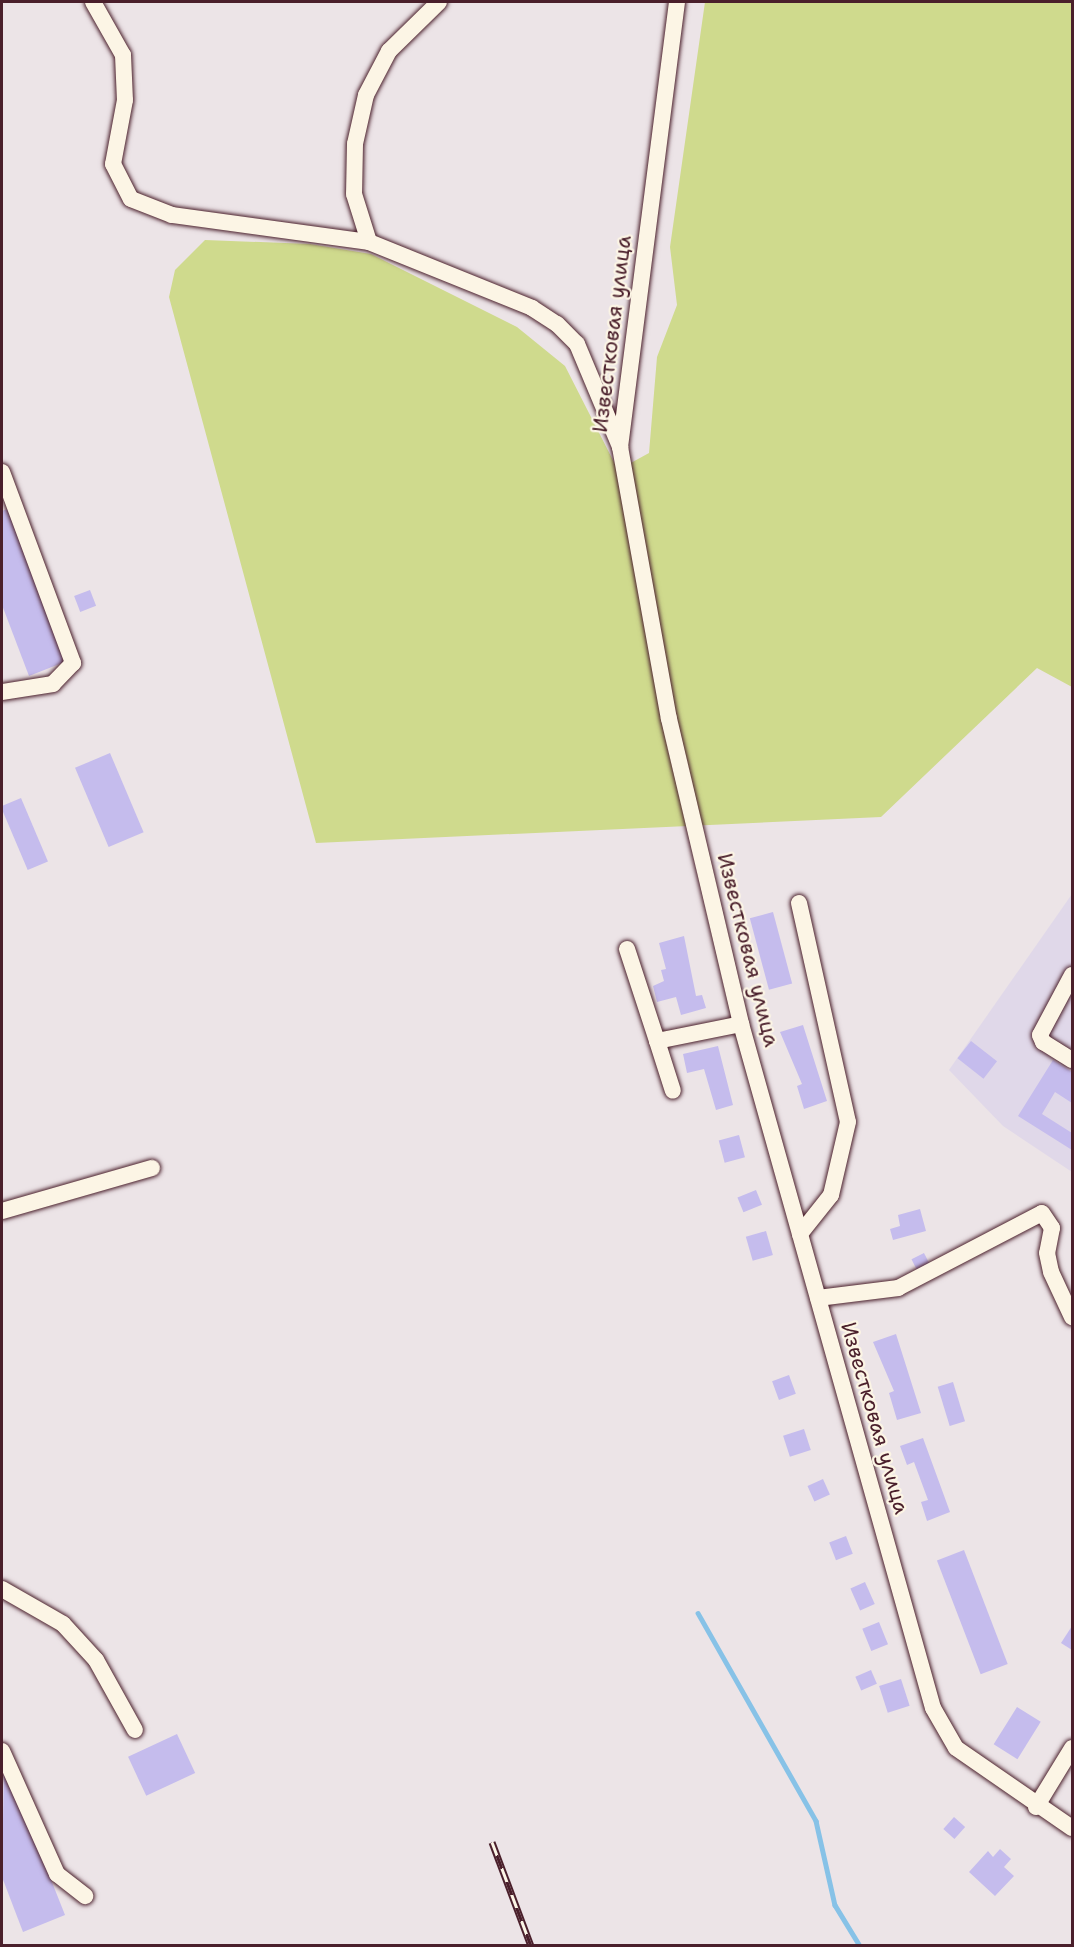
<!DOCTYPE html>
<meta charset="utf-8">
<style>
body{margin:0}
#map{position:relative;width:1074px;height:1947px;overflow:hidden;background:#ece4e7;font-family:"Shantell Sans",sans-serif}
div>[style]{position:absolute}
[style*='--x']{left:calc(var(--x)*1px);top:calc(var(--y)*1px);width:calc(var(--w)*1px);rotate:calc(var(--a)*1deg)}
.built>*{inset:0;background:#e0d8e9}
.green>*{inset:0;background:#cfda8d}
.stream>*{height:4.5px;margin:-2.25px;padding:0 2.25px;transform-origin:2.25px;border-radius:2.25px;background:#87c2e7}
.building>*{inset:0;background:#c5bced;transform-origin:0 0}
.roads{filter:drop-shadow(0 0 2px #4a1f2b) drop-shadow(0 0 2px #4a1f2b)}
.minor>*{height:16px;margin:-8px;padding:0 8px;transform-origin:8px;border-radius:8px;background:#fcf5e5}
.rail>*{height:7px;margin-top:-3.5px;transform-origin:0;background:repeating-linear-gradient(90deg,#fcf5e5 0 14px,#4a1f2b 0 28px);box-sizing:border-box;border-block:2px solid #4a1f2b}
span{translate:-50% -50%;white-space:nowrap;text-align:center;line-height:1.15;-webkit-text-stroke:4.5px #fcf5e5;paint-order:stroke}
.street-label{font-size:21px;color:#4a1f2b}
.frame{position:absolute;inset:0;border:3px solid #4a1f2b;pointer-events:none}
</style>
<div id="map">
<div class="built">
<div style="clip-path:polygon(1072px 894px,1072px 1172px,1003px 1126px,949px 1070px)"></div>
</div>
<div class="green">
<div style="clip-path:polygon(705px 2px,1072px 2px,1072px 687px,1037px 668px,881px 817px,316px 843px,169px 297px,175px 270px,205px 240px,310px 244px,371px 254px,517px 327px,565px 366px,618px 470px,649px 453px,657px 357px,677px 305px,670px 247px)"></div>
</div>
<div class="stream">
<div style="--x:698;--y:1613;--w:239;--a:60.4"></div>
<div style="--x:816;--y:1821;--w:86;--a:77.3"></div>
<div style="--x:835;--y:1905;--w:48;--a:58.6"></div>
</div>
<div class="building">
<div style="clip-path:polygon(7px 509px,67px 661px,29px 676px,2px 605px,2px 511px)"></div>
<div style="left:90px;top:590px;width:17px;height:17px;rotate:69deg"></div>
<div style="left:110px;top:753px;width:86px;height:38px;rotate:67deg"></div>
<div style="left:21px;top:798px;width:69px;height:22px;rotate:67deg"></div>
<div style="left:773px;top:912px;width:74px;height:24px;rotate:75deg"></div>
<div style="clip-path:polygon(684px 936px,696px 996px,702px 995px,706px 1008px,681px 1015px,676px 997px,657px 1002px,653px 986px,664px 981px,661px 970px,666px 969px,659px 943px)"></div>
<div style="clip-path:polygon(803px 1025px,827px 1101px,804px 1109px,797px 1086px,802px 1084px,780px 1032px)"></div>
<div style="left:971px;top:1041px;width:33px;height:22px;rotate:38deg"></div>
<div style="clip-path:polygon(718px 1046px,733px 1105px,716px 1110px,704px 1069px,687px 1073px,683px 1054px)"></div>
<div style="clip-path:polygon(1053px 1060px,1072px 1072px,1072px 1103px,1055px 1092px,1042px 1114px,1072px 1133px,1072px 1150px,1018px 1116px)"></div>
<div style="left:739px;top:1135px;width:23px;height:21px;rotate:75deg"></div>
<div style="left:756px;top:1190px;width:16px;height:20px;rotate:68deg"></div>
<div style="clip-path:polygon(920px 1209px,926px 1231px,893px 1240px,890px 1229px,900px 1226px,898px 1215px)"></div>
<div style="left:766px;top:1231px;width:25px;height:21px;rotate:74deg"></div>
<div style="left:924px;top:1253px;width:13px;height:14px;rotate:63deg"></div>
<div style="clip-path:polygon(896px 1334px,921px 1413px,897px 1420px,889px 1393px,894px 1391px,873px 1342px)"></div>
<div style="left:789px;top:1375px;width:20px;height:18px;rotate:70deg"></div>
<div style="left:953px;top:1382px;width:41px;height:16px;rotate:73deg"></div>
<div style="left:804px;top:1429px;width:22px;height:22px;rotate:72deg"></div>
<div style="clip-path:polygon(923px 1438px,950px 1512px,927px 1521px,921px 1502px,928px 1500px,914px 1462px,907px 1465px,900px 1446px)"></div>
<div style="left:823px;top:1479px;width:17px;height:17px;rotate:66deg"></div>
<div style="left:846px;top:1536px;width:19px;height:18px;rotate:69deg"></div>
<div style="left:964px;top:1550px;width:122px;height:29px;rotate:69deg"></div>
<div style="left:865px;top:1582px;width:24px;height:16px;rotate:66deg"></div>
<div style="left:879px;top:1622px;width:24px;height:18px;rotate:68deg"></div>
<div style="clip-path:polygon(1072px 1626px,1072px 1650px,1061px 1643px)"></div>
<div style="left:871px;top:1670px;width:15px;height:17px;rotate:67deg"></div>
<div style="left:901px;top:1679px;width:28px;height:23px;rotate:72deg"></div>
<div style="left:1017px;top:1707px;width:28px;height:44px;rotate:32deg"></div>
<div style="left:177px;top:1734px;width:43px;height:54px;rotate:65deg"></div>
<div style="clip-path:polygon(4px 1761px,65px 1915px,23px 1932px,2px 1877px)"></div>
<div style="left:954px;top:1817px;width:15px;height:16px;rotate:42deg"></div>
<div style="clip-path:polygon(1000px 1849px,1011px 1859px,1004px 1867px,1014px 1876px,995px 1896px,969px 1872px,988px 1851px,993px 1857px)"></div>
</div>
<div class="roads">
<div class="minor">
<div style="--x:93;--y:2;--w:61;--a:60.5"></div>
<div style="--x:123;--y:55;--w:45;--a:87.5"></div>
<div style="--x:125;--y:100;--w:65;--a:100.6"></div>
<div style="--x:113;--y:164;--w:39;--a:63"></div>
<div style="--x:131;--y:199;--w:44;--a:21.3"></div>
<div style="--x:172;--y:215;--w:199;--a:7.8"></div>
<div style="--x:439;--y:2;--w:70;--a:135.6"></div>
<div style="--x:389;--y:51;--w:50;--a:117.6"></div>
<div style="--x:366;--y:95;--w:50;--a:102.7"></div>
<div style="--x:355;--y:144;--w:50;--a:91.1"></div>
<div style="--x:354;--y:194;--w:50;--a:72.6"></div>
<div style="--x:369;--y:242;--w:176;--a:22"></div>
<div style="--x:532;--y:308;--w:30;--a:33"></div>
<div style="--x:557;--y:324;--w:28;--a:45"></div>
<div style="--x:577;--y:344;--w:112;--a:67.3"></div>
<div style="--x:677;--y:2;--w:449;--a:97.3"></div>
<div style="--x:620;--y:447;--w:276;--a:79.8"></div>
<div style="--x:669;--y:719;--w:313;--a:76.7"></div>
<div style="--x:741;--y:1024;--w:710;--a:74.32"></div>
<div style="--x:933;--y:1708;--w:46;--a:60.1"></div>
<div style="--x:956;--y:1748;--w:141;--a:34.6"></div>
<div style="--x:2;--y:472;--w:204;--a:69.6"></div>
<div style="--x:73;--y:663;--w:29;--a:134"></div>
<div style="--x:53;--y:684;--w:52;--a:171.1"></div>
<div style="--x:799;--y:903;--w:224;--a:77.4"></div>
<div style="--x:848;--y:1122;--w:75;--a:103.1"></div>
<div style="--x:831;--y:1195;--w:50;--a:128.5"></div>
<div style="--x:627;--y:949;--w:97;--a:71.9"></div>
<div style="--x:657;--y:1041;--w:86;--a:-11.4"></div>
<div style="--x:1072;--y:975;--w:68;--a:118.1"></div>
<div style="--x:1040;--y:1035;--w:8;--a:67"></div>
<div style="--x:1043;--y:1042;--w:34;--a:32"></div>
<div style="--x:657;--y:1041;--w:52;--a:72.3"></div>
<div style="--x:2;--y:1211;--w:156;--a:-16"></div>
<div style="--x:818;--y:1298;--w:81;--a:-7.1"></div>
<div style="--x:898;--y:1288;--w:162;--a:-27.5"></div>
<div style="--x:1042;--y:1213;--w:18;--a:56"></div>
<div style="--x:1052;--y:1228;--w:25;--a:101"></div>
<div style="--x:1047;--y:1253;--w:19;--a:78"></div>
<div style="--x:1051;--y:1272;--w:50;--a:65"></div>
<div style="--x:2;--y:1589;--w:70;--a:29.8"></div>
<div style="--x:63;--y:1624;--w:49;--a:47.5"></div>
<div style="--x:96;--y:1660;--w:80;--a:60.9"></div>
<div style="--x:2;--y:1751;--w:135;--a:65.9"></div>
<div style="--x:57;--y:1874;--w:36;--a:38"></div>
<div style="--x:1036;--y:1807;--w:69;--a:-58.6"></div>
</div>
</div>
<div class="rail">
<div style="--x:492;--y:1842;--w:111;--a:69.4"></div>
</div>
<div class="street-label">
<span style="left:612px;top:334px;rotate:-83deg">Известковая улица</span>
<span style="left:748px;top:950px;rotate:76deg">Известковая улица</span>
<span style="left:875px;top:1418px;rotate:74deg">Известковая улица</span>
</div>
<div class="frame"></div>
</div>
